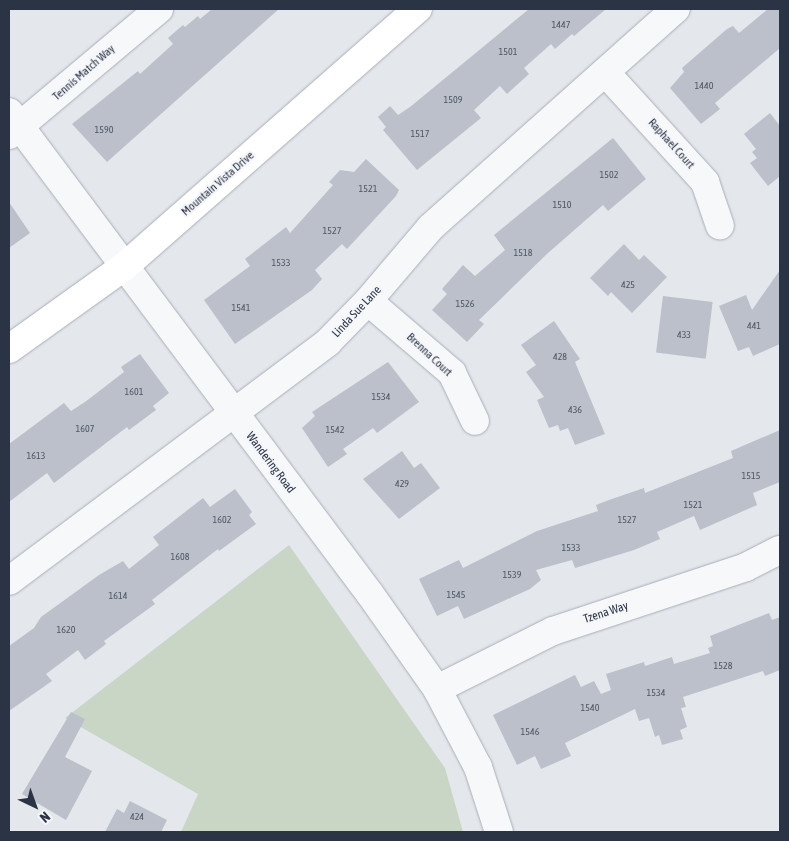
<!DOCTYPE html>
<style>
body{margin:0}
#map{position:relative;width:789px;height:841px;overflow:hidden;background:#e4e7ec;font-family:"Asap Condensed",sans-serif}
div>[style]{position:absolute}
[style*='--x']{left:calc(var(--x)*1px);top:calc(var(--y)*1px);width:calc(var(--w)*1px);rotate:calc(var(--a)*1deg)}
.green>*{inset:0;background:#c9d6c5}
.building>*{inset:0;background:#bbc0ca;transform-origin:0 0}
.roads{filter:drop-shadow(0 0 1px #a9aeb7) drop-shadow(0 0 1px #a9aeb7)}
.minor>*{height:28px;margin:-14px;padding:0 14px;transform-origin:14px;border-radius:14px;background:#f7f8fa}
.major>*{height:28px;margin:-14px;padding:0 14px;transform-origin:14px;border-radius:14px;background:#fff}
span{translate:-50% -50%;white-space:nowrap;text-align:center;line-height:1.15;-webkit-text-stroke:4.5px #f4f6f9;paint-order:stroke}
.number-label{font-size:10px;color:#4f5766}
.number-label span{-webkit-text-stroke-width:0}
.street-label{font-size:12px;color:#2b3445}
.frame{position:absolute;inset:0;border:10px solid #2b3445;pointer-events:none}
.north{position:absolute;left:10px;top:781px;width:50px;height:50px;-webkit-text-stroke:4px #f4f6f9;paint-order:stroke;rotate:138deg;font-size:14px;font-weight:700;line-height:20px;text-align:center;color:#2b3445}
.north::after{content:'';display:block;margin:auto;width:18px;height:22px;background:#2b3445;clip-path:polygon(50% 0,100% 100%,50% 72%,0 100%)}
</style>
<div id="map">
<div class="green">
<div style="clip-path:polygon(289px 545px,445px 768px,463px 832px,181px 832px,198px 794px,65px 718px)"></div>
</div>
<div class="building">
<div style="clip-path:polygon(212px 9px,279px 9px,107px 162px,72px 124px,138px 71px,140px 74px,173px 44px,168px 38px,183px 25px,185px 27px,198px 16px,200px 19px)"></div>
<div style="clip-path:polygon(529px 9px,606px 9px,574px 36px,572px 34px,555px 49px,551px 44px,524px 68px,529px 74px,507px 94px,500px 86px,474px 110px,481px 118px,417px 170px,383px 130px,386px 127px,378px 117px,390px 106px,398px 115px,410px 107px)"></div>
<div style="clip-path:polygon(768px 9px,780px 9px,780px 48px,715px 103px,720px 109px,701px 124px,670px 88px,684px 72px,682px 68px,727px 29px,733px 26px,739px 33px)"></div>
<div style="clip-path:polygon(770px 113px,780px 126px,780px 176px,768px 186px,750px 163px,757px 158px,752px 152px,756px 149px,744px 134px)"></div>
<div style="clip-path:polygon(613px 138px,646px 179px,608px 211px,603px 205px,548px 253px,479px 320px,484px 324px,467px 342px,432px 310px,447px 294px,442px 289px,463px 265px,475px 276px,505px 250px,494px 235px)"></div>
<div style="clip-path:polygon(366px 159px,399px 190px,396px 196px,347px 249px,342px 244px,315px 270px,322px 279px,312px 290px,235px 344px,204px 300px,250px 266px,245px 259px,286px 227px,290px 233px,333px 185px,329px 182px,340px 170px,354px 172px)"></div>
<div style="clip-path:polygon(9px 202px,30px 233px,9px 248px)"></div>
<div style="clip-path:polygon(624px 244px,639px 260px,644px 255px,667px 277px,632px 313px,611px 292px,608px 296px,590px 278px)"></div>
<div style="clip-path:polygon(780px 270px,780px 344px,753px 356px,749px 347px,738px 351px,719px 306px,746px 295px,752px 310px)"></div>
<div style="left:663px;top:296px;width:50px;height:57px;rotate:7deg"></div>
<div style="clip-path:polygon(554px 321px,580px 359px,575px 362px,605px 434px,575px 445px,568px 428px,560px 431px,558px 425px,549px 428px,537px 400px,544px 397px,526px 372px,536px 365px,521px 345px)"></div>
<div style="clip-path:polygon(140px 354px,169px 393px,153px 406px,156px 410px,129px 430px,127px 427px,54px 483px,47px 473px,9px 502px,9px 444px,64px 403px,71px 411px,85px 402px,124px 372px,121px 367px)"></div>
<div style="clip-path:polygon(388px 362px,419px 402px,377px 433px,373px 428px,343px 449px,347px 454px,328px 467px,302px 428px,315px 416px,312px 412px)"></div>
<div style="clip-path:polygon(780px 430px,780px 482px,753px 493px,757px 505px,700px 530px,694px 516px,657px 532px,660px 539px,634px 550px,575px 568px,572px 560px,536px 570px,541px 580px,530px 589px,464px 619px,458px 606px,437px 616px,419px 579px,459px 560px,463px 568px,537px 531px,598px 511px,596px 505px,609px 500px,644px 488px,645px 493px,733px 458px,731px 451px)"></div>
<div style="clip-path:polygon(402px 451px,414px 468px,421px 463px,440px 488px,399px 519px,363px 479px)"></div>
<div style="clip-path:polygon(235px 489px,252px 512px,249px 515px,256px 524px,219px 551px,218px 549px,152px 600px,155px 604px,104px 641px,106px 644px,85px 660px,78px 650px,46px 674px,52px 681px,9px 711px,9px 646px,34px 628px,41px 617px,99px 575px,123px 561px,129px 569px,159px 545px,153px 537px,203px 498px,210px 507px)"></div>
<div style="clip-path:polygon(769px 613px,772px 620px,780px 617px,780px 670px,765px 676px,763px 671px,683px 697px,686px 707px,681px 708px,687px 727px,680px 730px,683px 739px,662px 745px,659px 735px,655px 737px,649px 718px,639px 721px,635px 709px,565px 743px,571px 756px,541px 769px,535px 756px,517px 765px,493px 715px,575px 675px,581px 687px,594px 681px,601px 694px,611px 690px,606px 674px,644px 662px,645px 666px,672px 657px,674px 664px,710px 653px,708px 648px,713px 646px,710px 636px)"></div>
<div style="clip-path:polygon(71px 712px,85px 719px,65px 757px,92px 771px,66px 820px,22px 794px)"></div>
<div style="clip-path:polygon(130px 801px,167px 820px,161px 832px,105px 832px,117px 809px,124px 813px)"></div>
</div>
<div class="roads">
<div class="minor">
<div style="--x:605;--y:72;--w:149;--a:47.7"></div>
<div style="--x:705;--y:182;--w:46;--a:71.2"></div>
<div style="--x:9;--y:112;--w:602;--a:53.17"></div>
<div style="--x:370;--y:594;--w:116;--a:54.8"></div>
<div style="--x:437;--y:689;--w:88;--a:62.3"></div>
<div style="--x:478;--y:767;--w:68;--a:72.1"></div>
<div style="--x:9;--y:135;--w:196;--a:-40"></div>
<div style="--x:368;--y:301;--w:111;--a:40.6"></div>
<div style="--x:452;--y:373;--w:53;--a:64.4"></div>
<div style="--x:9;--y:581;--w:399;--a:-36.8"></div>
<div style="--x:328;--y:342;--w:57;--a:-45.7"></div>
<div style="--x:368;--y:301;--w:97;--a:-49.6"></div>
<div style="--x:431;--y:227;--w:328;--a:-41.7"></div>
<div style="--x:437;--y:689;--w:130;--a:-26.6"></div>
<div style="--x:553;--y:631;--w:203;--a:-18.3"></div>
<div style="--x:746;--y:567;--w:38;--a:-27"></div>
</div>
<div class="major">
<div style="--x:9;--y:349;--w:143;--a:-35.6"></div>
<div style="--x:125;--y:266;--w:390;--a:-41.3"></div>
</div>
</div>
<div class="number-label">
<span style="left:561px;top:25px">1447</span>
<span style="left:508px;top:52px">1501</span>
<span style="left:704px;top:86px">1440</span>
<span style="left:453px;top:100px">1509</span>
<span style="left:104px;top:130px">1590</span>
<span style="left:420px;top:134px">1517</span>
<span style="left:609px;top:175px">1502</span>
<span style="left:368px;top:189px">1521</span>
<span style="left:562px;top:205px">1510</span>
<span style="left:332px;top:231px">1527</span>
<span style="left:523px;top:253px">1518</span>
<span style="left:281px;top:263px">1533</span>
<span style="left:628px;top:285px">425</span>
<span style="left:465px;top:304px">1526</span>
<span style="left:241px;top:308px">1541</span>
<span style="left:754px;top:326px">441</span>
<span style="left:684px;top:335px">433</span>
<span style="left:560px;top:357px">428</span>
<span style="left:134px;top:392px">1601</span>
<span style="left:381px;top:397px">1534</span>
<span style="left:575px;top:410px">436</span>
<span style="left:85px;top:429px">1607</span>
<span style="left:335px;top:430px">1542</span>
<span style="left:36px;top:456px">1613</span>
<span style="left:751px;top:476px">1515</span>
<span style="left:402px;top:484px">429</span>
<span style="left:693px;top:505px">1521</span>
<span style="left:222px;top:520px">1602</span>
<span style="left:627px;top:520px">1527</span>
<span style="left:571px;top:548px">1533</span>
<span style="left:180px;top:557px">1608</span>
<span style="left:512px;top:575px">1539</span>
<span style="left:456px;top:595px">1545</span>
<span style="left:118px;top:596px">1614</span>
<span style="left:66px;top:630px">1620</span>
<span style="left:723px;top:666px">1528</span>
<span style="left:656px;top:693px">1534</span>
<span style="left:590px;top:708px">1540</span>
<span style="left:530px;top:732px">1546</span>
<span style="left:137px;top:817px">424</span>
</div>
<div class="street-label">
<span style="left:84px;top:73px;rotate:-41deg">Tennis Match Way</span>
<span style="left:671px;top:144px;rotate:48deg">Raphael Court</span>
<span style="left:218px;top:184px;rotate:-41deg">Mountain Vista Drive</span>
<span style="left:357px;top:312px;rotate:-47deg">Linda Sue Lane</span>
<span style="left:429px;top:355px;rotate:43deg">Brenna Court</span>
<span style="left:270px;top:463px;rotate:53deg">Wandering Road</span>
<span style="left:606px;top:613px;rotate:-18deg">Tzena Way</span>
</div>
<div class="frame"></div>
<div class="north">N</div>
</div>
